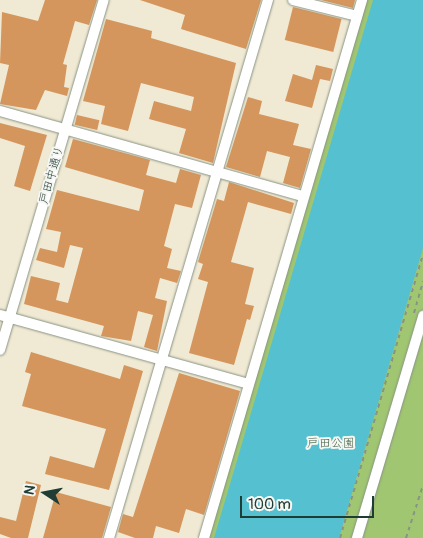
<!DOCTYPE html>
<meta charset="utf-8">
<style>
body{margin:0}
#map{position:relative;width:423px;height:538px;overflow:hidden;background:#f0e9d3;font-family:Pangolin,"Klee One",sans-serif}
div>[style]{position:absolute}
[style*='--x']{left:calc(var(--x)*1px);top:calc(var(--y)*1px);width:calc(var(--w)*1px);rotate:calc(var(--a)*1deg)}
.green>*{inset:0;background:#a0c671}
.water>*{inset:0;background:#55c0d0}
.building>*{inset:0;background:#d4965c;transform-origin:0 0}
.path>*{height:2px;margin-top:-1px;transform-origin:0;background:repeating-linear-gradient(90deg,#889384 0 4px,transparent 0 8px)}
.roads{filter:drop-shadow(0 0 1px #889384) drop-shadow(0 0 1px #889384)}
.minor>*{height:10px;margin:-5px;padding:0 5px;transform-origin:5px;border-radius:5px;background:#fff}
span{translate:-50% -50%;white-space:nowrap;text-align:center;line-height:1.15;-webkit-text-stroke:4px #f6f6f2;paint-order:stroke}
.street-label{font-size:12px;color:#1f3d34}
.park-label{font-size:12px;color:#3f5f43}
.north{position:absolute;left:20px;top:468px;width:50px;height:50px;-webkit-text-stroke:4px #f6f6f2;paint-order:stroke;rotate:281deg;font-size:14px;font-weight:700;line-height:20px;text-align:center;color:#1f3d34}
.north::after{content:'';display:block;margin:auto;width:18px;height:22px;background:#1f3d34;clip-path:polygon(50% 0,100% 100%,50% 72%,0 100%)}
.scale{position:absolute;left:240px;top:496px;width:134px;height:22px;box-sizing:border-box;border:2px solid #1f3d34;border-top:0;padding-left:6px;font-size:15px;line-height:18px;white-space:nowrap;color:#1f3d34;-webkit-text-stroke:4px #f6f6f2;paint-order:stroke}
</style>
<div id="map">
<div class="green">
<div style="clip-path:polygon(363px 0,423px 0,423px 538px,209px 538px)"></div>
</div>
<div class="water">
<div style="clip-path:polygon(373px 0,423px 0,423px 248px,339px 538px,214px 538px)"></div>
</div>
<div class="building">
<div style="clip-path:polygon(45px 0,97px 0,89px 25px,75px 21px,63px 64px,67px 65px,64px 87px,69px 88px,67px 96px,45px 90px,36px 110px,0 104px,9px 65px,0 63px,2px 12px,38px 21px)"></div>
<div style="clip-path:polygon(140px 0,261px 0,246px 49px,181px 29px,185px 15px)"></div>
<div style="clip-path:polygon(321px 0,355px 0,353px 8px)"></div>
<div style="left:293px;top:7px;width:50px;height:34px;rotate:14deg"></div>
<div style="clip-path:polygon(106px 19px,152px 31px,151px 38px,236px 63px,213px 163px,179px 153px,186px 129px,149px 119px,154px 101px,191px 111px,194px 97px,141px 83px,128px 131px,101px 124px,105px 106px,83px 101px)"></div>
<div style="clip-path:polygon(316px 65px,333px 69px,330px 81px,320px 79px,312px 108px,285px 101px,293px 74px,312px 80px)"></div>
<div style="clip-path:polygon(248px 97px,262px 101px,259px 114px,299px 124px,293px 145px,311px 149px,300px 188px,283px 183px,290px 157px,267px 151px,260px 177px,226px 167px)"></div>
<div style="left:77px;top:115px;width:23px;height:10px;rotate:13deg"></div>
<div style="clip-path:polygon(0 123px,47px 135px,30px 191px,14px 186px,25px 146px,0 138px)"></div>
<div style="clip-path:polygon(73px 139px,150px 160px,146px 175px,176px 183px,180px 169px,201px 175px,192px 208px,175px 204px,164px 246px,172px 249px,167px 268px,181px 271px,177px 283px,160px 278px,155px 298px,167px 301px,157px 351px,144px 347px,153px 315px,138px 311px,131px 341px,101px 336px,104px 326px,24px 304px,31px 276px,60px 283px,56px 300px,68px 303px,83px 248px,70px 245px,64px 268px,36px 260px,40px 248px,57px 252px,61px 232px,46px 229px,57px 190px,139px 211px,144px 190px,65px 167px)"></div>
<div style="clip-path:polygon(229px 182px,294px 203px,291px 214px,248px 202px,231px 262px,254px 268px,245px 304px,254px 306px,250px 320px,247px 319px,234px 365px,189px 353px,208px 282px,198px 279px,203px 264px,198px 262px,217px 199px,224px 201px)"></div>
<div style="clip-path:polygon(31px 352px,120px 379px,124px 365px,143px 371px,109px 490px,45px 474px,50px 456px,94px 468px,106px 429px,22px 406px,31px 374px,25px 372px)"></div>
<div style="clip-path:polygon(179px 373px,240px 391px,204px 515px,186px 509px,179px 533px,156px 526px,153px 538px,135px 538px,118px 532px,123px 514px,133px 517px)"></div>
<div style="clip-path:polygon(26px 481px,41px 485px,28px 538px,11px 538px,0 534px,0 517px,16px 521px)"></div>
<div style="clip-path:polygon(56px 492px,111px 507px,102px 538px,43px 538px)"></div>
</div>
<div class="path">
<div style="--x:414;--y:313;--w:33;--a:-74"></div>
<div style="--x:340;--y:538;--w:296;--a:-73.7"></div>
<div style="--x:406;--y:538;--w:56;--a:-72.2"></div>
</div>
<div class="roads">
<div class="minor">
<div style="--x:293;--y:0;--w:66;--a:14"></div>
<div style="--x:0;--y:111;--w:315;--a:15.7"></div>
<div style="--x:0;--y:315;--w:258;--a:15.5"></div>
<div style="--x:0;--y:350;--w:365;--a:-73.5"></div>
<div style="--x:109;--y:538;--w:561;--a:-73.54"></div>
<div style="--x:204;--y:538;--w:561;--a:-73.63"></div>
<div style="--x:357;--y:538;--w:232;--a:-73.4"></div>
</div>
</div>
<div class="street-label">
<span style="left:52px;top:175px;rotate:-74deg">戸田中通り</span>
</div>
<div class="park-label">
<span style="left:331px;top:444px">戸田公園</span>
</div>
<div class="north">N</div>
<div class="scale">100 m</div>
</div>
